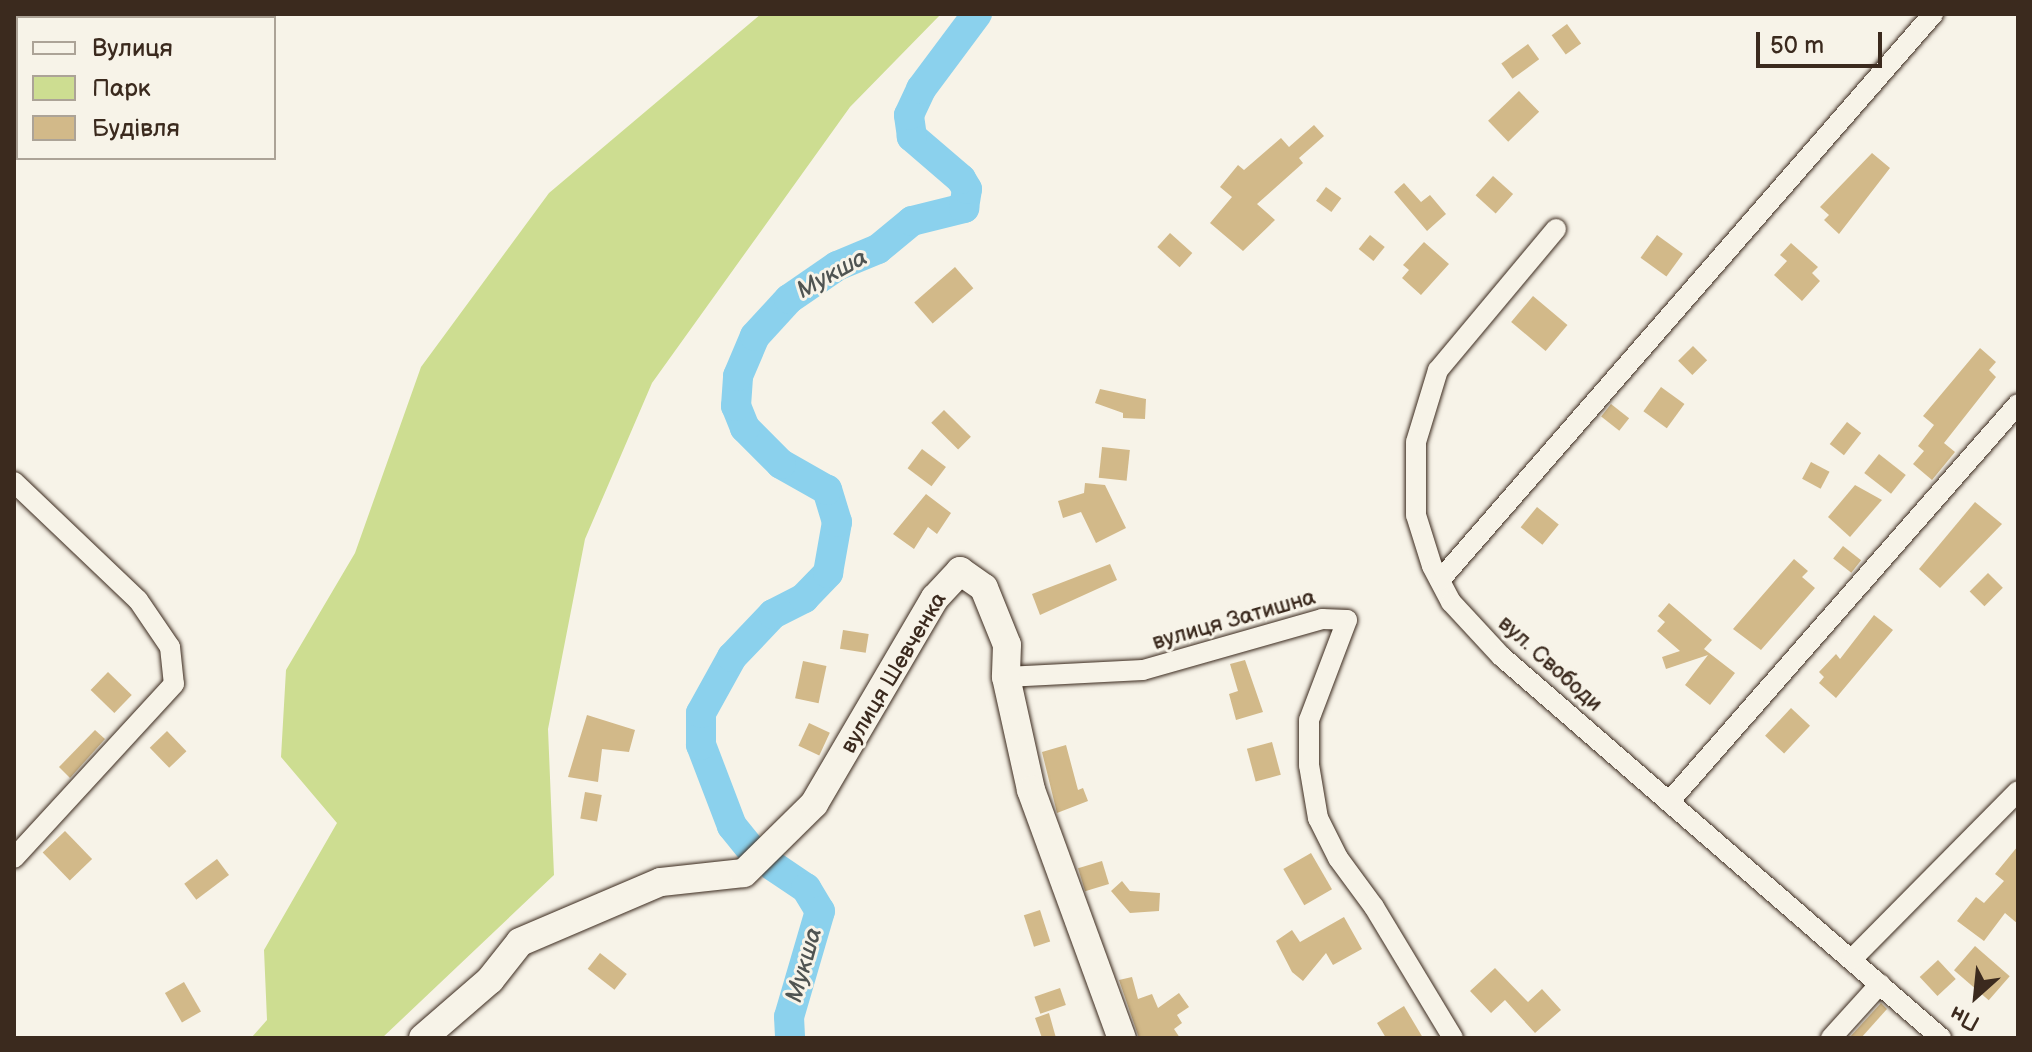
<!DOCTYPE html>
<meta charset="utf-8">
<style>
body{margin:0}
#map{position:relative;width:2032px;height:1052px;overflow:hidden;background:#f7f3e8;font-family:"Balsamiq Sans",sans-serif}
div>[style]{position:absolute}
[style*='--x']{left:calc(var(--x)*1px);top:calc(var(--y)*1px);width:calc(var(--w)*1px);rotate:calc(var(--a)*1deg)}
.green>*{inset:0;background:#cddd91}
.river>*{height:30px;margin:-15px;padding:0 15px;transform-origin:15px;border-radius:15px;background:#8bd1ed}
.building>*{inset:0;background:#d2b989;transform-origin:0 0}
.roads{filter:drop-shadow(0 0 2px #3b2a1e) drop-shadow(0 0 2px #3b2a1e)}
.street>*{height:20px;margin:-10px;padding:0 10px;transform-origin:10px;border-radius:10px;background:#f7f3e8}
.secondary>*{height:28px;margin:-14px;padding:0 14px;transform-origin:14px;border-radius:14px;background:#f7f3e8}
span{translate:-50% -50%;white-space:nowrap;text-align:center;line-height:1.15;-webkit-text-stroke:6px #f7f3e8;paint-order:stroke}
.street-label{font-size:22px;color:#3b2a1e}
.water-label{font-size:24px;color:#4f5452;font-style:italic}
.frame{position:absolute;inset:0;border:16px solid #3b2a1e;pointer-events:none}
.legend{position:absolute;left:16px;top:16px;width:260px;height:144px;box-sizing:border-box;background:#f7f3e8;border:2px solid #aca397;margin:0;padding:10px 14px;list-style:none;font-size:24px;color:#3b2a1e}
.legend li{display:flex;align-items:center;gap:16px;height:40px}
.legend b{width:40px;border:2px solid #aca397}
.north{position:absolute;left:1936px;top:956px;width:80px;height:80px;-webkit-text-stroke:6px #f7f3e8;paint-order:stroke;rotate:207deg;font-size:22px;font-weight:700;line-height:32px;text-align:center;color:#3b2a1e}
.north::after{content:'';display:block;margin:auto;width:28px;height:36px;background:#3b2a1e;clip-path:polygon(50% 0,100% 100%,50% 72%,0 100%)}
.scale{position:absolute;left:1756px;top:32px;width:126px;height:36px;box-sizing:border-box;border:4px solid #3b2a1e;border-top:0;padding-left:10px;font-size:24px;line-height:28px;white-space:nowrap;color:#3b2a1e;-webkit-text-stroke:6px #f7f3e8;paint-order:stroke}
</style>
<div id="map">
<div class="green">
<div style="clip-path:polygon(761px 14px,941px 14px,850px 107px,652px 383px,585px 539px,548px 729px,554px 875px,382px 1038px,251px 1038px,267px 1020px,264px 950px,337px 823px,281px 757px,286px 670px,355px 553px,421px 367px,549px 193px)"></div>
</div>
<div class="river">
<div style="--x:749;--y:847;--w:27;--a:-129"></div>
<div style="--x:732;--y:826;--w:87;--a:-110.9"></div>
<div style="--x:701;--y:745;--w:32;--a:-90"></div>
<div style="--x:701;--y:713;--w:64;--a:-61"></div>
<div style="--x:732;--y:657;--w:59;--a:-46.4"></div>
<div style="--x:773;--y:614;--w:35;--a:-27"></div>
<div style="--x:804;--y:598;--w:35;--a:-46"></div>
<div style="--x:828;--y:573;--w:52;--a:-80"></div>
<div style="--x:837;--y:522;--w:34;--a:-107"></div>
<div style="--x:827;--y:490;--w:53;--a:-150.5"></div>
<div style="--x:781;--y:464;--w:51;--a:-135"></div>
<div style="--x:745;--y:428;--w:24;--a:-112"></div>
<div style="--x:736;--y:406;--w:30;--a:-86"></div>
<div style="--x:738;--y:376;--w:43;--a:-67"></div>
<div style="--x:755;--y:336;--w:50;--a:-47.4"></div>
<div style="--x:789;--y:299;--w:58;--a:-34.5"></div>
<div style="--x:837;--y:266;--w:44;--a:-22.5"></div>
<div style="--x:878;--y:249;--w:44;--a:-39.5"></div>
<div style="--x:912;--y:221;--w:54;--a:-14"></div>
<div style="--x:964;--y:208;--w:19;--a:-81"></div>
<div style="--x:967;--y:189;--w:12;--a:-121"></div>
<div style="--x:961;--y:179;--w:65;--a:-139.4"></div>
<div style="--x:912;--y:137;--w:22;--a:-98"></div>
<div style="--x:909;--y:115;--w:29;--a:-65"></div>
<div style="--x:921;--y:89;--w:94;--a:-53.3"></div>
<div style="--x:773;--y:866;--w:40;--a:34"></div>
<div style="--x:806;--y:888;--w:27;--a:59"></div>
<div style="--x:820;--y:911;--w:110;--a:106.3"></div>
<div style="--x:789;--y:1017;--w:21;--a:87"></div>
</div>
<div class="building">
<div style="left:1567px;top:24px;width:24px;height:19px;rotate:54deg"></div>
<div style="left:1528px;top:44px;width:19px;height:33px;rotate:54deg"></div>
<div style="left:1519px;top:91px;width:29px;height:43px;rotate:46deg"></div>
<div style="clip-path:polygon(1314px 125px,1324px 136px,1299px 158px,1303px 163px,1257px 204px,1275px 220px,1243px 251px,1210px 223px,1232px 197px,1220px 187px,1238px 165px,1244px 170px,1281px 138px,1289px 147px)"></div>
<div style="clip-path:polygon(1872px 153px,1890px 168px,1839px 234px,1824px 220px,1829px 215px,1820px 207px)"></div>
<div style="left:1493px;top:176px;width:27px;height:26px;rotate:42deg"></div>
<div style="clip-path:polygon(1404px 183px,1421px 202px,1430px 195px,1446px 214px,1427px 231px,1394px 192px)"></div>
<div style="left:1326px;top:187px;width:19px;height:17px;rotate:36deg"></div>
<div style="left:1170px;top:233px;width:30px;height:19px;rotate:42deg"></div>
<div style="left:1370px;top:235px;width:19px;height:18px;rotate:39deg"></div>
<div style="left:1657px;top:235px;width:32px;height:28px;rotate:36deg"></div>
<div style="clip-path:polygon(1424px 242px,1449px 264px,1421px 295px,1402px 278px,1409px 270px,1403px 265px)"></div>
<div style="clip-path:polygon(1791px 243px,1818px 267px,1812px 273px,1820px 281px,1802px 301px,1774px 275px,1787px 261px,1780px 255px)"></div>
<div style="left:955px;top:267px;width:28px;height:54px;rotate:49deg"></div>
<div style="left:1533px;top:296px;width:45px;height:34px;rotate:40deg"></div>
<div style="left:1693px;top:346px;width:20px;height:21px;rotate:45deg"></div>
<div style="clip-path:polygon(1980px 348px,1996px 362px,1989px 370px,1996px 377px,1944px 443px,1955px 452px,1932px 480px,1913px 464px,1924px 451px,1918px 446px,1934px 425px,1923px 416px)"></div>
<div style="left:1661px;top:387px;width:29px;height:30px;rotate:36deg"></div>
<div style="clip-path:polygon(1100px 389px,1146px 399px,1145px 419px,1123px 418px,1123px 413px,1095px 403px)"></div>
<div style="left:1611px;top:404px;width:23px;height:16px;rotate:38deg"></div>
<div style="left:944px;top:410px;width:38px;height:18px;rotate:45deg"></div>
<div style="left:1847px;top:422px;width:18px;height:28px;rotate:38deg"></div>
<div style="left:1102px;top:447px;width:28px;height:31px;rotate:6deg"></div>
<div style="left:922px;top:449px;width:30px;height:24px;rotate:37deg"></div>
<div style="left:1879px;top:454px;width:34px;height:24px;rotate:38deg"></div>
<div style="left:1811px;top:462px;width:21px;height:19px;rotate:28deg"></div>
<div style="clip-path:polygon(1085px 483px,1105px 485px,1126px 528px,1096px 543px,1081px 512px,1063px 518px,1058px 501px,1084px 493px)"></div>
<div style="clip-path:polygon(1855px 485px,1882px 500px,1850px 537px,1828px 517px)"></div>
<div style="clip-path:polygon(926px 494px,951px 513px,937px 534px,928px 527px,914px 549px,893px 534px)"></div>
<div style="clip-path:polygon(1975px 502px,2002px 524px,1940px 588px,1919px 569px)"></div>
<div style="left:1537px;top:507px;width:28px;height:26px;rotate:39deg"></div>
<div style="left:1843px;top:546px;width:23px;height:16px;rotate:38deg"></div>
<div style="clip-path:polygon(1794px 559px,1808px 571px,1802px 577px,1815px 588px,1761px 650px,1733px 629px)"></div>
<div style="clip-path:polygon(1110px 564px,1117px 580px,1040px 615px,1032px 594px)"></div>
<div style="left:1988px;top:573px;width:21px;height:26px;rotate:45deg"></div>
<div style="clip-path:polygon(1669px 603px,1712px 640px,1704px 649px,1735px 673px,1710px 705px,1685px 685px,1708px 655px,1666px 669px,1662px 657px,1680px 651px,1657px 631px,1665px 622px,1658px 616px)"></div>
<div style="clip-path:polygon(1874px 615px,1893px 630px,1836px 698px,1819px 683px,1824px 677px,1819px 672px,1836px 654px,1840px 659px)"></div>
<div style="left:843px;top:630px;width:26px;height:19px;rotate:9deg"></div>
<div style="clip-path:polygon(1245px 660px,1263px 712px,1236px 720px,1229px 694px,1238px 691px,1230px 664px)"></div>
<div style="left:803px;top:661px;width:24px;height:38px;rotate:12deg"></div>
<div style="left:108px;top:672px;width:33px;height:25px;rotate:44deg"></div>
<div style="left:1791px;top:708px;width:26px;height:38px;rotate:43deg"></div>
<div style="clip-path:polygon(587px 715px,635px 730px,629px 752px,602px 749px,598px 782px,568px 777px)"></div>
<div style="left:809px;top:723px;width:23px;height:25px;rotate:25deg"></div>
<div style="clip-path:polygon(95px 730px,105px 739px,70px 778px,59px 767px)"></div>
<div style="left:167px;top:731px;width:28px;height:24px;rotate:46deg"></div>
<div style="left:1272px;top:742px;width:34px;height:26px;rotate:75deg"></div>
<div style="clip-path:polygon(1066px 745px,1078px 790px,1083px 788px,1088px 801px,1057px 813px,1042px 752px)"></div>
<div style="left:585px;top:792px;width:17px;height:27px;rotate:10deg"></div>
<div style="left:65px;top:831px;width:39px;height:31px;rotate:46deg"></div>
<div style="clip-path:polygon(2018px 846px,2018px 924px,2005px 913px,1984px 941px,1957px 921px,1976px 897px,1984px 903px,2004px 881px,1995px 874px)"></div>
<div style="left:1311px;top:853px;width:42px;height:32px;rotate:60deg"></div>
<div style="left:217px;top:859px;width:20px;height:41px;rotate:53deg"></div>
<div style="left:1102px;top:861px;width:24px;height:25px;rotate:73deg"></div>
<div style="clip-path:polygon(1122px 881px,1130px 891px,1160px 893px,1159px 911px,1130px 913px,1111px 891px)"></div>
<div style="left:1040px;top:910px;width:33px;height:17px;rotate:72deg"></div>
<div style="clip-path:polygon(1344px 917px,1362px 949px,1333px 965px,1326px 953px,1303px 981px,1292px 972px,1276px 941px,1292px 930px,1300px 942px)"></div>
<div style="left:1975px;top:946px;width:46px;height:32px;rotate:41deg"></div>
<div style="left:600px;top:953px;width:34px;height:20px;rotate:38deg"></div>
<div style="left:1938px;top:960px;width:26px;height:25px;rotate:47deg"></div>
<div style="clip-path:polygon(1495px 968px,1528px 1002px,1542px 989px,1561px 1010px,1535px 1033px,1505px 1000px,1491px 1013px,1470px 991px)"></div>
<div style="clip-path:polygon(1132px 977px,1138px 999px,1152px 994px,1158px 1008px,1179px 993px,1189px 1007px,1177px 1015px,1182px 1023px,1174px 1029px,1180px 1038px,1139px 1038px,1119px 980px)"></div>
<div style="left:184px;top:982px;width:34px;height:22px;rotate:60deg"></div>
<div style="left:1060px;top:988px;width:18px;height:27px;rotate:71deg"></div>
<div style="clip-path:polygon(1881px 1003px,1887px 1009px,1861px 1038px,1849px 1038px)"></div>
<div style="clip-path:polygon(1404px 1006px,1423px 1038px,1386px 1038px,1377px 1023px)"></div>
<div style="clip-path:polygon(1049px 1013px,1056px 1038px,1042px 1038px,1035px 1018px)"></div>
</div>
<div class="roads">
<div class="street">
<div style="--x:1556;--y:229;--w:184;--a:129.9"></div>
<div style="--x:1438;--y:370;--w:75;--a:107"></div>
<div style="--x:1416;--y:442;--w:73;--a:90"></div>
<div style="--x:1416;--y:515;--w:53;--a:72.6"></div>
<div style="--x:1432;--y:566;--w:41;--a:62.2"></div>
<div style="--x:1451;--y:602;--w:74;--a:47.2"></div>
<div style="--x:1501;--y:656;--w:583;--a:40.96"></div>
<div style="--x:14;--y:482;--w:171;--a:43.6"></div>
<div style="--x:138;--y:600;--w:57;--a:55.8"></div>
<div style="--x:170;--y:647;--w:37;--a:84"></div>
<div style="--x:174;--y:684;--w:236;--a:132.6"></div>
<div style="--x:1440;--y:580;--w:751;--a:-48.94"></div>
<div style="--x:1006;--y:677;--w:137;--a:-2.9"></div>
<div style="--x:1143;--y:670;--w:186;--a:-15.9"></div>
<div style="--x:1322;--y:619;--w:25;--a:2"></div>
<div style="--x:1347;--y:620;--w:107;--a:110.8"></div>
<div style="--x:1309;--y:720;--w:45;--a:90"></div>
<div style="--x:1309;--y:765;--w:54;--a:80.4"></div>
<div style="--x:1318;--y:818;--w:45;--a:63.4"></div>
<div style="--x:1338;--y:858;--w:61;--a:53.7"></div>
<div style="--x:1374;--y:907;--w:153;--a:58.9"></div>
<div style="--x:1669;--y:802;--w:529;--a:-48.75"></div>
<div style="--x:1852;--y:959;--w:236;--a:-45.3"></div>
<div style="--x:1831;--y:1038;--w:73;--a:-47.8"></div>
</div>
<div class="secondary">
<div style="--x:423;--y:1038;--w:89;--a:-40.9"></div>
<div style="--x:490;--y:980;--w:48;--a:-51.7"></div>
<div style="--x:520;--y:942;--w:153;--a:-23.1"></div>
<div style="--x:661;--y:882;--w:83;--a:-6.2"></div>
<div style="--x:744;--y:873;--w:98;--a:-44.6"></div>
<div style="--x:814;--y:804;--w:239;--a:-59.6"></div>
<div style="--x:935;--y:598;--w:37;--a:-47"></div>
<div style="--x:960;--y:571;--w:29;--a:35"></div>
<div style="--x:984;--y:588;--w:61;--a:68"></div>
<div style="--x:1007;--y:645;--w:32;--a:92"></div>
<div style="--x:1006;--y:677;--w:116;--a:77.5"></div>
<div style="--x:1031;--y:790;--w:264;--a:69.9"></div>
</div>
</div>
<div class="street-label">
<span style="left:1234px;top:620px;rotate:-16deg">вулиця Затишна</span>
<span style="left:1550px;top:664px;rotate:42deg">вул. Свободи</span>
<span style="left:894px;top:673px;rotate:-59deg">вулиця Шевченка</span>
</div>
<div class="water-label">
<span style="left:832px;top:274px;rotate:-29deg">Мукша</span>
<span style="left:804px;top:965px;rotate:-74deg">Мукша</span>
</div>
<div class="frame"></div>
<ul class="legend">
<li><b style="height:10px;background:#f7f3e8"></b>Вулиця</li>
<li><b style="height:22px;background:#cddd91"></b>Парк</li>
<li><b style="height:22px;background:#d2b989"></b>Будівля</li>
</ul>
<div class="north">Пн</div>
<div class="scale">50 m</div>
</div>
